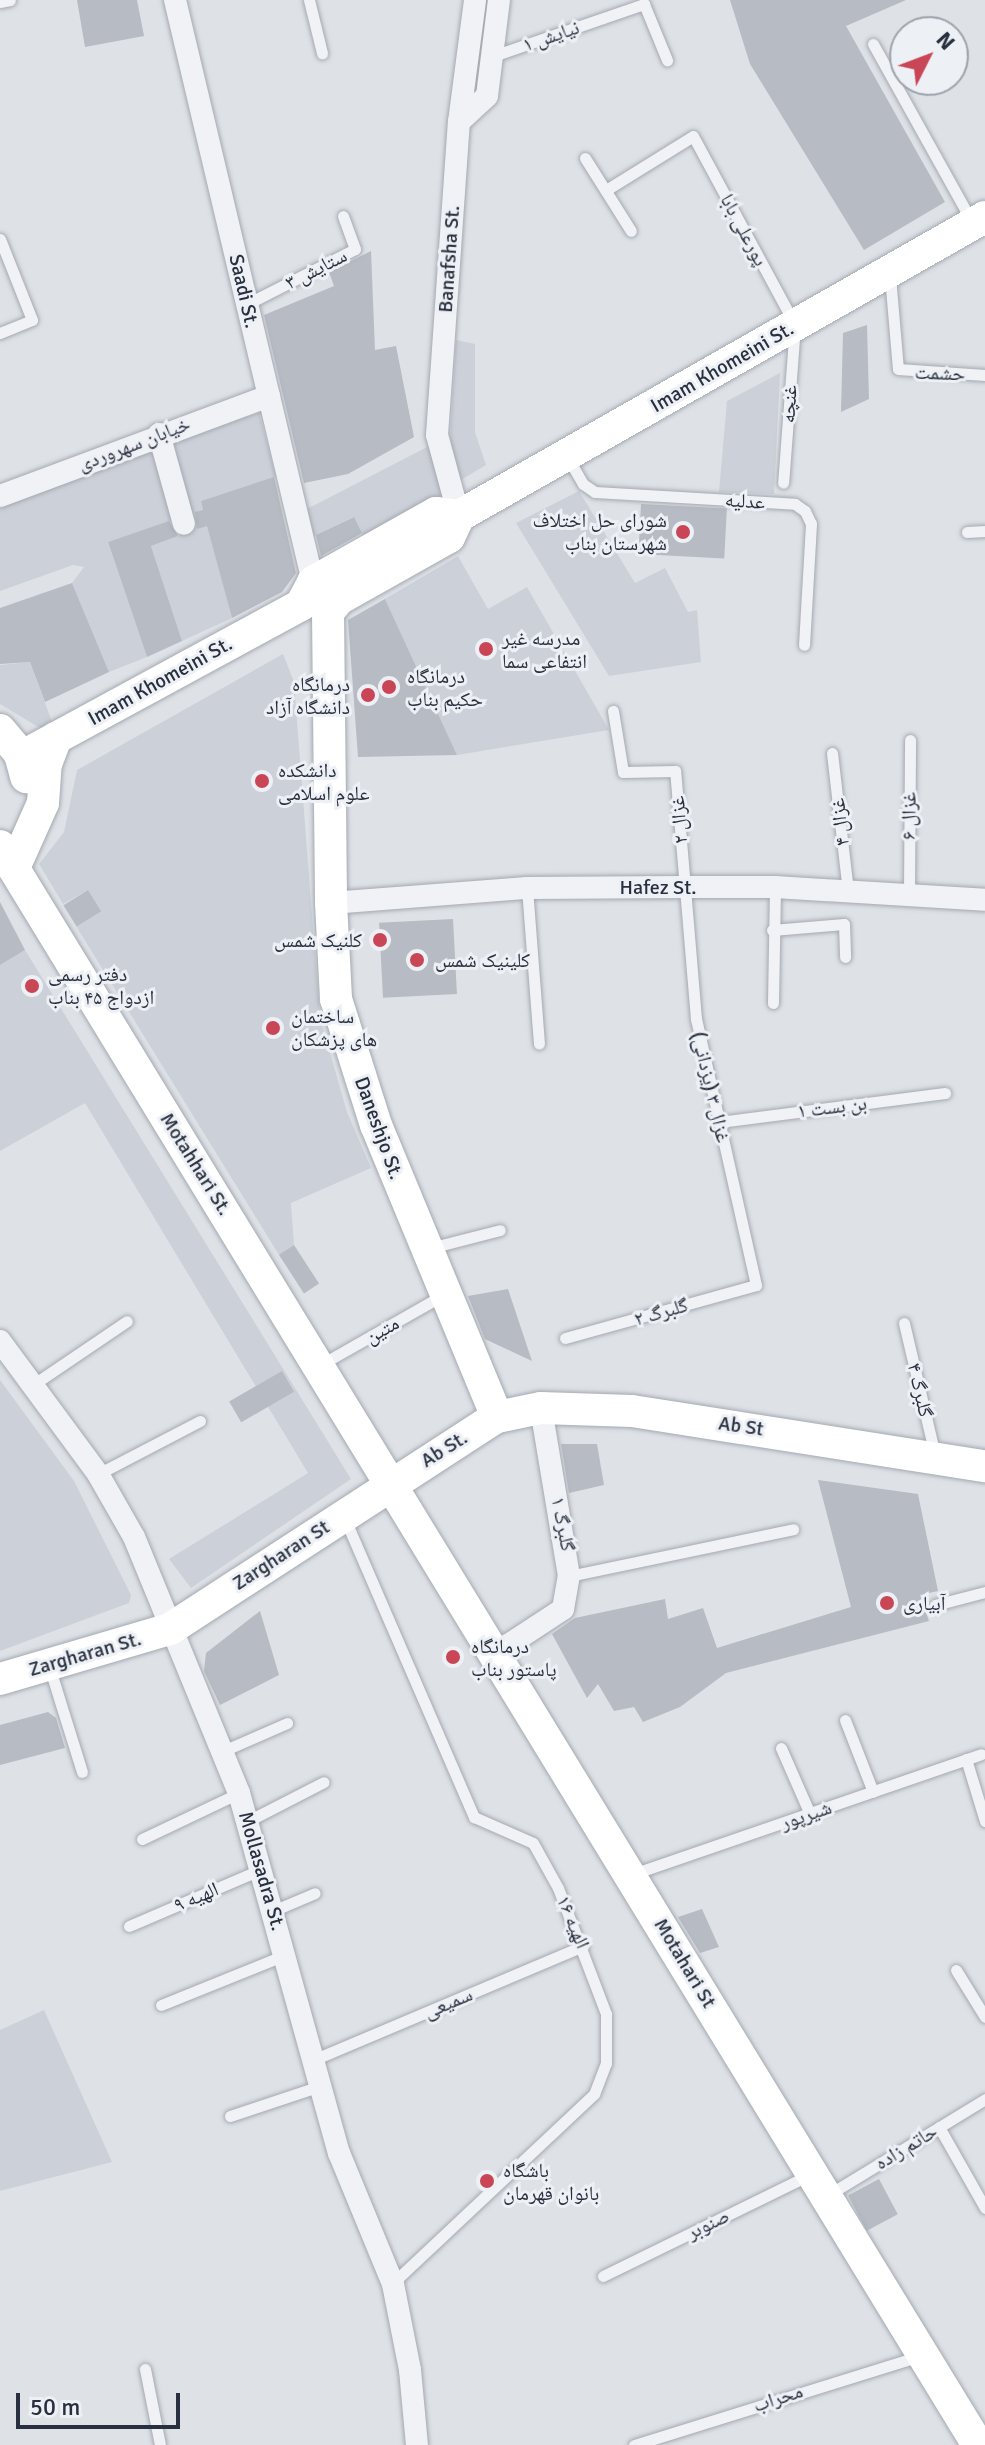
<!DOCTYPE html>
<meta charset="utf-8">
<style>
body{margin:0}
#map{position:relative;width:985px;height:2445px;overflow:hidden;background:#dee2e7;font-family:Signika,"Noto Naskh Arabic",sans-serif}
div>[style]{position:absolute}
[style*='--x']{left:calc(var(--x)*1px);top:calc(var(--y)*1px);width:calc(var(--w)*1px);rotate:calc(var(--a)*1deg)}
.built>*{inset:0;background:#ccd1d9}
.building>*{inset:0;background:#b6bbc4;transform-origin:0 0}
.roads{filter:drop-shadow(0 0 2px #a4a9b1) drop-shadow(0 0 2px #a4a9b1)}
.lane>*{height:11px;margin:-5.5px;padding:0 5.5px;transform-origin:5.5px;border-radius:5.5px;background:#f1f2f6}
.street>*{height:22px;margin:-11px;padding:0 11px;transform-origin:11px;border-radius:11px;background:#f1f2f6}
.secondary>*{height:32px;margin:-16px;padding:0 16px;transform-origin:16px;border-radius:16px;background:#fff}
.dots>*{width:22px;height:22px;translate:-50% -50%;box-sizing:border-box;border:4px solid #edf0f5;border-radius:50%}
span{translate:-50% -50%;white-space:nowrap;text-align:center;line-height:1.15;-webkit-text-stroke:6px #edf0f5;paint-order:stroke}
.street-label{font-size:20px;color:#282f3e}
.poi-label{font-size:20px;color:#282f3e}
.right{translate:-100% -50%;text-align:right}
.left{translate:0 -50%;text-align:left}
.north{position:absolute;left:889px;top:16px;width:80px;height:80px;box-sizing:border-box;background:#edf0f5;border:2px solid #9ea3ac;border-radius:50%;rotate:48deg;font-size:22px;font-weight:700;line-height:32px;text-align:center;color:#282f3e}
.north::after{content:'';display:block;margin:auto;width:28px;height:36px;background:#c94657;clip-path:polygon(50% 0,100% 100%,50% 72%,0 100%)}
.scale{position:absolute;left:16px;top:2393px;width:164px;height:36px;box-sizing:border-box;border:4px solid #282f3e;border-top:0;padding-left:10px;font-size:24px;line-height:28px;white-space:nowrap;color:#282f3e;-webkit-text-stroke:6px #edf0f5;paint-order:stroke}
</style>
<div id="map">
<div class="built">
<div style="clip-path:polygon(456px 340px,475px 344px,475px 432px,486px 465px,459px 481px,450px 443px)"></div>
<div style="clip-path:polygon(780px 373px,774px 494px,719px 492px,727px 401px)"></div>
<div style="clip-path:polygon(259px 413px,276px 477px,201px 501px,232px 618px,182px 641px,151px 546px,191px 531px,167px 440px)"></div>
<div style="clip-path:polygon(431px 445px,444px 494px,364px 537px,353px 517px,310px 538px,305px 510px)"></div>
<div style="clip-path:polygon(155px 446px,177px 519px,108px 542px,147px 657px,109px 672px,72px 583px,84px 567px,73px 565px,0 591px,0 505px)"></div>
<div style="clip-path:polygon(579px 491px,635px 583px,665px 568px,688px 612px,697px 610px,701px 662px,609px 676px,516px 523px)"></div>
<div style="clip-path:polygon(458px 556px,488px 609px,527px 587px,609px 730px,457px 755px,385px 599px)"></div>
<div style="clip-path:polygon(283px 654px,294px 682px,320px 1018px,347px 1112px,371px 1168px,291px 1203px,294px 1245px,279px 1255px,76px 926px,101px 911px,88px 890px,63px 904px,39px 864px,64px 832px,77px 770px)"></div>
<div style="clip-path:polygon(30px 662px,52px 722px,40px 728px,0 704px,0 665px)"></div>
<div style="clip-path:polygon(25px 950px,351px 1479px,191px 1588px,169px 1559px,308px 1473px,85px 1103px,0 1151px,0 965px)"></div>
<div style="clip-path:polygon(0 1380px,74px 1481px,131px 1595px,129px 1603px,0 1651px)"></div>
<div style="clip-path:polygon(44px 2010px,112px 2162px,0 2191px,0 2030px)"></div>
</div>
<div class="building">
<div style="clip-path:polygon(77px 0,137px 0,144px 36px,85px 47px)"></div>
<div style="clip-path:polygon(730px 0,906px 0,846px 26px,945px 202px,864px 250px,750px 64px)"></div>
<div style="clip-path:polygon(371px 251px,375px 350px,396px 346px,414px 437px,348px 474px,304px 483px,264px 315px,334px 286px,329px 272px)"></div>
<div style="clip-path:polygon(867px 325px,869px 399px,841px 412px,843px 333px)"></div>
<div style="clip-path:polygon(274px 477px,296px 573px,282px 592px,232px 618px,207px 526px,197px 529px,195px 512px,203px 510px,201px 501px)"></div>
<div style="left:641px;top:504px;width:86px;height:50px;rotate:3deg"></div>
<div style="clip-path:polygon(354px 517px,362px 533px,321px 556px,316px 535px)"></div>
<div style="clip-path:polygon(169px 521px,178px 536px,151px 546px,182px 641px,147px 657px,108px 542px)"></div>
<div style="clip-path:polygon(72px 583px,109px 672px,45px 702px,30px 662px,0 664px,0 608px)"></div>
<div style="clip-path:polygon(385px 599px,457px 755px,358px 757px,348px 620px)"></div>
<div style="left:88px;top:890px;width:25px;height:29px;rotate:58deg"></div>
<div style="clip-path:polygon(0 902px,25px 950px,0 965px)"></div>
<div style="left:453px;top:919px;width:75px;height:74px;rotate:87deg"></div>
<div style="left:294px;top:1245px;width:46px;height:18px;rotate:57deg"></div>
<div style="clip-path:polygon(508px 1289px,532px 1361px,485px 1339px,468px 1296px)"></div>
<div style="left:282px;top:1371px;width:24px;height:61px;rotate:60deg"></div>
<div style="clip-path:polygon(561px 1444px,597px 1444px,604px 1485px,569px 1493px)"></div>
<div style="clip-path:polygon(818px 1480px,918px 1494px,938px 1591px,920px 1595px,929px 1621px,726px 1673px,680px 1707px,643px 1722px,634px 1707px,614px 1711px,598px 1684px,587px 1698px,552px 1634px,575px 1618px,665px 1599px,668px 1619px,703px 1608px,717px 1648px,851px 1607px)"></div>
<div style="clip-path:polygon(260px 1611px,279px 1675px,220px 1705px,204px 1671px,206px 1653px)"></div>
<div style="clip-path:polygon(48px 1712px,56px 1718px,65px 1748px,0 1765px,0 1725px)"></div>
<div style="clip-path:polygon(702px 1909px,719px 1947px,700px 1953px,678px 1917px)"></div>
<div style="left:879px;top:2179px;width:40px;height:35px;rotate:62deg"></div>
</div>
<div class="roads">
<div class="lane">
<div style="--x:309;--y:0;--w:55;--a:76.2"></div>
<div style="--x:0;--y:2;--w:10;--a:-11"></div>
<div style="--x:873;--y:44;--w:201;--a:60.9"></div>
<div style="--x:493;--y:56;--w:160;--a:-19"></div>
<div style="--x:644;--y:4;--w:61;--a:67.7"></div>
<div style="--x:585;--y:158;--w:86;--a:57.8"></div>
<div style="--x:606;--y:190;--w:102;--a:-31.8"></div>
<div style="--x:693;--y:136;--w:215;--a:61.6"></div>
<div style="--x:795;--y:325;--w:158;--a:94.3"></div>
<div style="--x:0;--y:239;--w:87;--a:68.4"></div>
<div style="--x:32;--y:320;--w:35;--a:158"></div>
<div style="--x:890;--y:276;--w:93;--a:85.1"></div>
<div style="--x:898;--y:369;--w:87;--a:3.9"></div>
<div style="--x:247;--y:304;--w:121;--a:-27"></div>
<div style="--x:355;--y:249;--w:35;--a:-110"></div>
<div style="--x:568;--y:458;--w:30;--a:60"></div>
<div style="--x:583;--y:484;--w:14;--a:34"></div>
<div style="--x:595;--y:492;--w:200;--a:3.4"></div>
<div style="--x:795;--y:504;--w:12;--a:35"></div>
<div style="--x:805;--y:511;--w:14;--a:65"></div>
<div style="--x:811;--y:524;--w:121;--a:93.3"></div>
<div style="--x:967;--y:532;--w:18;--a:-3"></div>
<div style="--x:832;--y:753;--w:139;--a:83.4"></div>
<div style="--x:527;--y:888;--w:156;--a:85.6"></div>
<div style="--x:909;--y:893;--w:153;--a:-89.6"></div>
<div style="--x:772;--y:930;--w:72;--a:-4.8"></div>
<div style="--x:844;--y:924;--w:33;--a:88"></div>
<div style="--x:773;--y:1003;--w:116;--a:-89"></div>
<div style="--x:719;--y:1122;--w:228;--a:-7.3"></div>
<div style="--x:430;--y:1248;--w:72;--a:-14.4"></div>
<div style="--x:904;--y:1323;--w:136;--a:76.8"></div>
<div style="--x:565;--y:1338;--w:198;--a:-15.5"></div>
<div style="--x:756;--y:1285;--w:273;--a:-102.7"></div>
<div style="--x:696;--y:1019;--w:249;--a:-94.8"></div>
<div style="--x:675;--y:771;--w:52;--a:178.9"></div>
<div style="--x:623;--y:772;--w:62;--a:-99.3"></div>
<div style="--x:320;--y:1365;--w:142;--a:-29.6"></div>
<div style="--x:34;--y:1384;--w:112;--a:-34.1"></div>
<div style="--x:98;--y:1474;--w:115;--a:-27.5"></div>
<div style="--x:345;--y:1519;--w:325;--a:66.6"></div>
<div style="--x:474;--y:1817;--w:64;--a:23.8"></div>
<div style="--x:533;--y:1843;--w:51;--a:60.9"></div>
<div style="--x:558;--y:1888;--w:135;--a:69.1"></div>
<div style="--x:606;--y:2014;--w:49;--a:90"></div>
<div style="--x:606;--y:2063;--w:33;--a:111"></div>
<div style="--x:594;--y:2094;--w:276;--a:136.8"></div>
<div style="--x:569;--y:1576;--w:229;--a:-11.8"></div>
<div style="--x:935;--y:1605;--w:52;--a:-14.6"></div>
<div style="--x:49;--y:1666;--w:111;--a:72.7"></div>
<div style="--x:845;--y:1720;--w:77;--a:68.7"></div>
<div style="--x:781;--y:1748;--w:72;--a:66.3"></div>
<div style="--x:223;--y:1751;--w:70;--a:-23.6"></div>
<div style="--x:966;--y:1759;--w:65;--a:73"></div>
<div style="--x:248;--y:1821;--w:85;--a:-27.2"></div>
<div style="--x:142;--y:1839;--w:107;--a:-25.4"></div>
<div style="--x:633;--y:1874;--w:368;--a:-19"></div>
<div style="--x:275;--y:1910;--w:43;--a:-23"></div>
<div style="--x:129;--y:1926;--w:145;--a:-23.2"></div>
<div style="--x:956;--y:1970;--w:55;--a:58.3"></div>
<div style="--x:161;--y:2005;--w:134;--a:-22"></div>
<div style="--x:313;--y:2060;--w:293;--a:-22.9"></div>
<div style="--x:230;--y:2116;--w:95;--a:-18.4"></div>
<div style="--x:939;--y:2127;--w:93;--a:60.4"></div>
<div style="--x:828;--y:2195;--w:184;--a:-31.4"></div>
<div style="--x:603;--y:2276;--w:232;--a:-26.1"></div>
<div style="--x:145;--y:2369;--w:77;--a:78.8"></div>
<div style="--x:634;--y:2445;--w:299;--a:-17.3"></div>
</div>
<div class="street">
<div style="--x:175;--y:0;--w:598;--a:76.66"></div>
<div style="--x:459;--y:122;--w:38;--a:-43"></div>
<div style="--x:487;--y:96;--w:97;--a:-82.9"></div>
<div style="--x:159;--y:434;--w:93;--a:74.5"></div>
<div style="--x:0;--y:496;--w:287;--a:-20.4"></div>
<div style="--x:459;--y:516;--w:84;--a:-105.2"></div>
<div style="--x:437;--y:435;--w:314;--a:-86"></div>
<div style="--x:459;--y:122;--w:123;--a:-82.5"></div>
<div style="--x:331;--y:903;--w:197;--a:-4.4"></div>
<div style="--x:527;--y:888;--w:157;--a:-0.4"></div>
<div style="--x:684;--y:887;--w:91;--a:0"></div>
<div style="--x:775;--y:887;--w:210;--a:3.5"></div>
<div style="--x:0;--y:1341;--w:165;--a:53.6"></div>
<div style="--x:98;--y:1474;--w:73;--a:60.3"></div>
<div style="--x:134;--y:1537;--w:277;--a:67.7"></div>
<div style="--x:239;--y:1793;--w:374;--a:74.5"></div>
<div style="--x:339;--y:2153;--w:142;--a:67.6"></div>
<div style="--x:393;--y:2284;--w:88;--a:78.8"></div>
<div style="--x:410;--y:2370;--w:75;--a:84.7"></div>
<div style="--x:496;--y:1653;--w:80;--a:-33.3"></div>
<div style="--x:563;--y:1609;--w:34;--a:-80"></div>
<div style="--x:569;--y:1576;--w:170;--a:-99.5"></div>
</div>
<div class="secondary">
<div style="--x:459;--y:516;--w:23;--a:115"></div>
<div style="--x:449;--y:537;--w:126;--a:150.6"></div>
<div style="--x:339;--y:599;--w:17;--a:130"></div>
<div style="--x:328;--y:612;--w:291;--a:89.4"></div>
<div style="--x:331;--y:903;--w:96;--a:87"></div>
<div style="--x:336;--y:999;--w:132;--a:72.4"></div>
<div style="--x:376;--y:1125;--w:316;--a:67.5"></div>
<div style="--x:0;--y:730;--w:31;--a:50"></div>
<div style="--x:20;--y:754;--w:24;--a:75"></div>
<div style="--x:21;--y:757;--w:319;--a:-28.5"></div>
<div style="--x:301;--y:605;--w:26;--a:-62"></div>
<div style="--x:313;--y:582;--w:141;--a:-29.3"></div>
<div style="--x:436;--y:513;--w:23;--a:7"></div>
<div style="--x:459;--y:516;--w:605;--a:-29.62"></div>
<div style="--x:0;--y:846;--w:1874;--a:58.55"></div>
<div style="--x:14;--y:868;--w:71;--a:-66"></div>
<div style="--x:43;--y:803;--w:39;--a:-86"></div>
<div style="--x:46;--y:764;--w:28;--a:-69"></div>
<div style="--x:0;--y:1679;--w:177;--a:-16.4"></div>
<div style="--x:170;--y:1629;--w:390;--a:-33"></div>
<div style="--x:497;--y:1417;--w:45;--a:-11.6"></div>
<div style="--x:541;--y:1408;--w:91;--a:1.9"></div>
<div style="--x:632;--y:1411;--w:357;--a:8.9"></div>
</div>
</div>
<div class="dots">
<div style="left:683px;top:532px;background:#c94657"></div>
<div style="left:486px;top:649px;background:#c94657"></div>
<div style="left:389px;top:687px;background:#c94657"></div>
<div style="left:368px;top:695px;background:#c94657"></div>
<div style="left:262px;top:781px;background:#c94657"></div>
<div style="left:380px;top:940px;background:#c94657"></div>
<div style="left:417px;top:960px;background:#c94657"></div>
<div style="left:32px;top:986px;background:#c94657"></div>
<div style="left:273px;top:1028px;background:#c94657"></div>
<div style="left:887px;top:1603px;background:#c94657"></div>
<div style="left:453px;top:1657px;background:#c94657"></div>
<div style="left:487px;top:2181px;background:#c94657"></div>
</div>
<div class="street-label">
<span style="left:551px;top:36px;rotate:-19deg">نیایش ۱</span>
<span style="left:744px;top:230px;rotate:62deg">پورعلی بابا</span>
<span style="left:449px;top:259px;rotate:-86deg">Banafsha St.</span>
<span style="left:316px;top:269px;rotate:-27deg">ستایش ۳</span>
<span style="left:244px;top:291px;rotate:77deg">Saadi St.</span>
<span style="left:722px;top:367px;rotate:-30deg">Imam Khomeini St.</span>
<span style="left:940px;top:373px;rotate:2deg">حشمت</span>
<span style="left:789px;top:404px;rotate:-86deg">غنچه</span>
<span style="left:134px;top:444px;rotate:-21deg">خیابان سهروردی</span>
<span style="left:745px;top:501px;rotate:4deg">عدلیه</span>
<span style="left:160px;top:681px;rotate:-29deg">Imam Khomeini St.</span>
<span style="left:909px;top:816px;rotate:-90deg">غزال ۶</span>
<span style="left:679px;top:820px;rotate:-94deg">غزال ۲</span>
<span style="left:840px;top:822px;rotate:-96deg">غزال ۴</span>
<span style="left:658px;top:887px">Hafez St.</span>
<span style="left:711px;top:1087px;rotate:77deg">غزال ۳ (یزدانی)</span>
<span style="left:832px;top:1107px;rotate:-7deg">بن بست ۱</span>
<span style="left:379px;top:1128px;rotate:70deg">Daneshjo St.</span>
<span style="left:196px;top:1164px;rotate:58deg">Motahhari St.</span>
<span style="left:661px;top:1312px;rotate:-16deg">گلبرگ ۲</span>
<span style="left:382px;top:1330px;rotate:-29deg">متین</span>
<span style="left:920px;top:1390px;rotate:77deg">گلبرگ ۴</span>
<span style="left:741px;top:1426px;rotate:8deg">Ab St</span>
<span style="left:444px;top:1449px;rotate:-32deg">Ab St.</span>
<span style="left:563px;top:1524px;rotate:79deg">گلبرگ ۱</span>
<span style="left:281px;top:1555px;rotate:-33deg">Zargharan St</span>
<span style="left:85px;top:1654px;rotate:-16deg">Zargharan St.</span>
<span style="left:806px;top:1815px;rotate:-19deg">شیرپور</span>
<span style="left:262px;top:1871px;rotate:74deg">Mollasadra St.</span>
<span style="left:196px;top:1897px;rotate:-23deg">الهیه ۹</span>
<span style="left:573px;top:1922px;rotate:67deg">الهیه ۱۶</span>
<span style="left:685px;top:1963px;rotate:59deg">Motahari St</span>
<span style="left:448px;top:2003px;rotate:-23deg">سمیعی</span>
<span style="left:906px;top:2147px;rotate:-31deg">حاتم زاده</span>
<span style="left:708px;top:2224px;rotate:-26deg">صنوبر</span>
<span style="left:778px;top:2398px;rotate:-18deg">محراب</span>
</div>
<div class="poi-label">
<span class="right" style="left:667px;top:532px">شورای حل اختلاف<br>شهرستان بناب</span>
<span class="left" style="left:502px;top:650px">مدرسه غیر<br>انتفاعی سما</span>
<span class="left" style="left:407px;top:688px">درمانگاه<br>حکیم بناب</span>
<span class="right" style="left:350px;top:696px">درمانگاه<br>دانشگاه آزاد</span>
<span class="left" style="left:278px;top:782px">دانشکده<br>علوم اسلامی</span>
<span class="right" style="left:362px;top:940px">کلنیک شمس</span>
<span class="left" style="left:435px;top:960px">کلینیک شمس</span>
<span class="left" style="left:48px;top:986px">دفتر رسمی<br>ازدواج ۴۵ بناب</span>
<span class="left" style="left:291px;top:1028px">ساختمان<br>های پزشکان</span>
<span class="left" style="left:903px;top:1603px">آبیاری</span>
<span class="left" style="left:471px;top:1658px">درمانگاه<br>پاستور بناب</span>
<span class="left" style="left:503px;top:2182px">باشگاه<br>بانوان قهرمان</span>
</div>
<div class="north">N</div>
<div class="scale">50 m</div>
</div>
